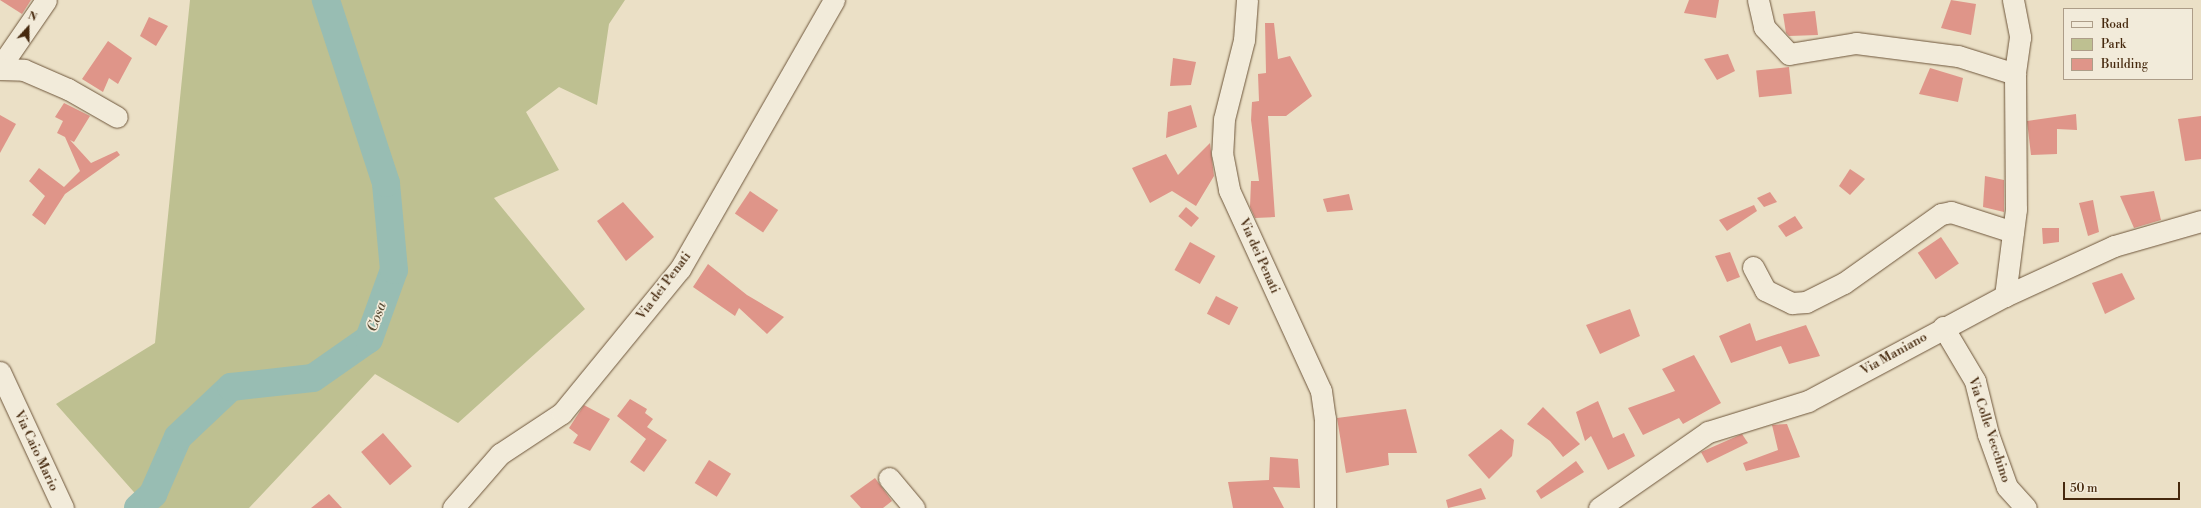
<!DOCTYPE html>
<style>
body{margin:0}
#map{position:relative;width:2201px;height:508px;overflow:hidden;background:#ebe0c6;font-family:"Libre Bodoni",serif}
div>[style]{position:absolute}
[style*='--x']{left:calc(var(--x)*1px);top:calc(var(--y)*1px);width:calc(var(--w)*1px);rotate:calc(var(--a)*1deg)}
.green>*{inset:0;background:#bec091}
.river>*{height:28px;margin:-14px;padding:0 14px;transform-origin:14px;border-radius:14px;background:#98bdb3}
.building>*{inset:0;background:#df9589;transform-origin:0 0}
.roads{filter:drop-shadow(0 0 1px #6e563b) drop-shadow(0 0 1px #6e563b)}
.minor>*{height:21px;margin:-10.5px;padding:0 10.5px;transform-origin:10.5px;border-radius:10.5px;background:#f2ebda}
span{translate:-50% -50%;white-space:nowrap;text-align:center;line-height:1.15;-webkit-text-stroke:3.5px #f2ebda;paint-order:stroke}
.street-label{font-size:13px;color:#45280d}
.water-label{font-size:14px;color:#5a4d36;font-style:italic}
.legend{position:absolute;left:2063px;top:8px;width:130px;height:72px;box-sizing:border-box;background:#f2ebda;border:1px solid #ad9d88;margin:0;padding:5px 7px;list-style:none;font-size:12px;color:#45280d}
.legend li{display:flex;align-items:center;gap:8px;height:20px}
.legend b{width:20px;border:1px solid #ad9d88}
.north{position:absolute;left:8px;top:8px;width:40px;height:40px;-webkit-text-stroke:3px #f2ebda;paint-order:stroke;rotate:21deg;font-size:11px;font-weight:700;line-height:16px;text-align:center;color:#45280d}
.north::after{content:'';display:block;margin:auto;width:14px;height:18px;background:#45280d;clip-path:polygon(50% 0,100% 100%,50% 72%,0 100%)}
.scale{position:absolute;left:2063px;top:482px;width:117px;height:18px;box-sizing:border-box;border:2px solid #45280d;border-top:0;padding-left:5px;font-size:12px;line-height:14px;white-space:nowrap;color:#45280d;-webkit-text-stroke:3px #f2ebda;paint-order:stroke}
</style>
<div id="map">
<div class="green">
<div style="clip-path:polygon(190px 0,625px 0,609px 24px,597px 105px,559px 87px,526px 112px,559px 170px,494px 198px,585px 309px,458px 423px,375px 374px,249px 508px,148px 508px,56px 404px,155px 343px)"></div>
</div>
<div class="river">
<div style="--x:138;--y:508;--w:21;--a:-43"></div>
<div style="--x:153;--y:494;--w:62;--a:-66.3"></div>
<div style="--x:178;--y:437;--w:73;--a:-43.3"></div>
<div style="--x:231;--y:387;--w:82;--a:-6.3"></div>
<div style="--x:313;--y:378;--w:68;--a:-34.9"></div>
<div style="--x:369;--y:339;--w:73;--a:-70.1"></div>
<div style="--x:394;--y:270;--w:87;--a:-95.3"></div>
<div style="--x:386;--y:183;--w:193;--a:-108.2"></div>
</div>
<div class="building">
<div style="clip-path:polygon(0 0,31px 0,22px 14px)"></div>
<div style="clip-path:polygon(1689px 0,1719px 0,1716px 18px,1684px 13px)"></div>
<div style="clip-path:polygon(1951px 0,1976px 4px,1971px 35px,1941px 28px)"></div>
<div style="clip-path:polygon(1815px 11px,1818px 35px,1789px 36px,1786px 33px,1783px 14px)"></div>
<div style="clip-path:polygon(149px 17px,168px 26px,156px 46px,140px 36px)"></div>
<div style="clip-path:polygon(1265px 23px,1274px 23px,1278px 59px,1290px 56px,1312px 96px,1286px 116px,1268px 116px,1275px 217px,1255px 218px,1250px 207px,1251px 181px,1259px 181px,1251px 120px,1252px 102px,1259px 101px,1258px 74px,1266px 73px)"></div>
<div style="clip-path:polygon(108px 41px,132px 58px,118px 84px,109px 78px,103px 92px,82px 79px)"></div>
<div style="clip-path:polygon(1728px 54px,1735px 71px,1717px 80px,1704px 59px)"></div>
<div style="clip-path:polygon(1173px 58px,1196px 62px,1191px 85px,1170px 86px)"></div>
<div style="left:1789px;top:67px;width:27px;height:33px;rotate:84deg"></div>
<div style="clip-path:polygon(1930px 68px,1963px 78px,1958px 102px,1919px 94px)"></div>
<div style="clip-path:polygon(64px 103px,90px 116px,74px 142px,70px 140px,91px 163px,117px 151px,120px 155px,65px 194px,45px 225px,32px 215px,45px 196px,29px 181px,39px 168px,64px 187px,80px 171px,65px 137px,57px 133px,63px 121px,55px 117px)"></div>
<div style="clip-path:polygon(1191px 105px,1197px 127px,1166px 138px,1168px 112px)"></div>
<div style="clip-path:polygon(2076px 114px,2077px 130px,2057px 129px,2057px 154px,2031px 155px,2027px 121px)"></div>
<div style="clip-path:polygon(0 115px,16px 124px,0 153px)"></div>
<div style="clip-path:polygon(2201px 116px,2201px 159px,2185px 161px,2178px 119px)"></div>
<div style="clip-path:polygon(1210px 143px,1214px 176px,1196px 206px,1172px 191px,1150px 203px,1132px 168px,1166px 154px,1178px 175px)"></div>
<div style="clip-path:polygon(1850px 169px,1865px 179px,1850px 195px,1839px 186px)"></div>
<div style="clip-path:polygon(1985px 176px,2004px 180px,2004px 212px,1983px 207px)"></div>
<div style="left:750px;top:191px;width:34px;height:27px;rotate:34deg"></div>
<div style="clip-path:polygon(2154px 191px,2161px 220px,2134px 228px,2120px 196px)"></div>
<div style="clip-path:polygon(1770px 192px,1777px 202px,1764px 207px,1757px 198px)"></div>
<div style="clip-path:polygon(1349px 194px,1353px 210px,1327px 212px,1323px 199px)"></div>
<div style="clip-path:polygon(2093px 200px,2099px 232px,2088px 236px,2079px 203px)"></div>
<div style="clip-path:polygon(623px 202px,654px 237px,626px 261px,597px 221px)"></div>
<div style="clip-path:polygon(1754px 205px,1757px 211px,1727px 231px,1719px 220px)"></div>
<div style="left:1186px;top:207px;width:17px;height:12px;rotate:40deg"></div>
<div style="clip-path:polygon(1795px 216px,1803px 228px,1786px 237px,1778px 226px)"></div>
<div style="clip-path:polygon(2042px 228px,2059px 228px,2059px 242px,2043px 244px)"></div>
<div style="left:1941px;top:237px;width:32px;height:28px;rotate:56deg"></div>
<div style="left:1190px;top:242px;width:29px;height:32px;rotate:29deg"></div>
<div style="clip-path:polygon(1730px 252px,1740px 277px,1727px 282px,1715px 256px)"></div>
<div style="clip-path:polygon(708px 264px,747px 295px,784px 317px,767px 334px,739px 308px,735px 316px,693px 287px)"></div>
<div style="clip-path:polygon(2122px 273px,2135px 299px,2105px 314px,2092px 283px)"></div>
<div style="left:1216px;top:296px;width:25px;height:20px;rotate:27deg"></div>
<div style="clip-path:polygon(1630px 309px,1640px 336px,1600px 354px,1586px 325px)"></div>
<div style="clip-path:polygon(1750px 323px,1756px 341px,1806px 325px,1820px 356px,1789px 364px,1781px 346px,1731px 363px,1719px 336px)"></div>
<div style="clip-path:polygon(1694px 355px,1721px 403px,1683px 424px,1679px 418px,1643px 435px,1628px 408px,1675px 391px,1662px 369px)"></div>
<div style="clip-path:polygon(630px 399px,647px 409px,645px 413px,653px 419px,647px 427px,667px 440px,644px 472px,630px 462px,646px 439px,617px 416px)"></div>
<div style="clip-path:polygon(1598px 401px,1613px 438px,1624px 433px,1635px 456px,1608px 470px,1591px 436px,1585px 441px,1576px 412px)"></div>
<div style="clip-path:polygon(584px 405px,610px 419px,590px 451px,573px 443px,578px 435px,569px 428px)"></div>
<div style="clip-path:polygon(1543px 407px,1580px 444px,1563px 457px,1550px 441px,1527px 424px)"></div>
<div style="clip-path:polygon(1406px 409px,1417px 453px,1388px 453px,1389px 465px,1346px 473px,1337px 418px)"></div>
<div style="clip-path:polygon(1787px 424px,1800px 457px,1746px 471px,1743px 463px,1778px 450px,1772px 425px)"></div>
<div style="clip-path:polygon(1501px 429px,1514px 440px,1512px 456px,1489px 479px,1468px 455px)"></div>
<div style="left:383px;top:433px;width:44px;height:29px;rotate:49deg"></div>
<div style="clip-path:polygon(1742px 434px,1748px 443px,1707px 463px,1701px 452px)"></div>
<div style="clip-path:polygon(1270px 457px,1298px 459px,1300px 488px,1273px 487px,1284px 508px,1233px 508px,1228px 482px,1269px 480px)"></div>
<div style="left:709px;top:460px;width:26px;height:27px;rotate:32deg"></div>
<div style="clip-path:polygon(1576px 461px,1584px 472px,1541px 499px,1536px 491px)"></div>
<div style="clip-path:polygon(875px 478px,892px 501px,883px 508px,861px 508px,850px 496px)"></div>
<div style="clip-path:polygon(1481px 488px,1486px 499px,1448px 508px,1446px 500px)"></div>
<div style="clip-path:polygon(329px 494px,342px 508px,311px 508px)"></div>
</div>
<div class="roads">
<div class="minor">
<div style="--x:1247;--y:0;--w:40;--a:94.3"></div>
<div style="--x:1244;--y:40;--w:81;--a:104.2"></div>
<div style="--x:1224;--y:119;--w:34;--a:93"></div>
<div style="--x:1222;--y:153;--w:38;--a:79"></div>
<div style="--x:1229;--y:190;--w:221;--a:65.4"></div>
<div style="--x:1321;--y:391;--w:27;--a:82"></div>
<div style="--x:1325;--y:418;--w:90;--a:90"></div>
<div style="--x:1758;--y:0;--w:28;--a:77"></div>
<div style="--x:1764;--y:27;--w:37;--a:47"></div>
<div style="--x:1789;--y:54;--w:68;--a:-9.3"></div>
<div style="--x:1856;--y:43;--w:103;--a:7.3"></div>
<div style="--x:1958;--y:56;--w:60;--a:17.5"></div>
<div style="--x:2015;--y:74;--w:135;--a:89.6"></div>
<div style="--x:2016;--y:209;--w:88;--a:97.2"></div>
<div style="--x:2013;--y:0;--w:38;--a:79"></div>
<div style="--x:2020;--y:37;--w:37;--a:98"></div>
<div style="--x:0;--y:67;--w:81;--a:-55.5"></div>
<div style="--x:0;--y:69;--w:24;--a:2"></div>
<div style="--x:24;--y:70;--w:48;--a:23.4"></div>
<div style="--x:68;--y:89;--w:56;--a:29.7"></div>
<div style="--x:1753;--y:267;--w:26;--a:62"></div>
<div style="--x:1765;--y:290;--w:30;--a:26"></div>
<div style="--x:1792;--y:303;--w:14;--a:-4"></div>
<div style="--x:1806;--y:302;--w:42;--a:-26.6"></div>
<div style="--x:1844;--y:283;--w:119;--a:-35.4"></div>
<div style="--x:1941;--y:214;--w:10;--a:-11"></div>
<div style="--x:1951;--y:212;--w:65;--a:17.9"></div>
<div style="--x:1943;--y:327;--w:63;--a:59.3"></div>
<div style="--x:1975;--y:381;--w:55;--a:76.2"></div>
<div style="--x:1988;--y:434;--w:56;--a:70.3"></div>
<div style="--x:2007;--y:487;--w:28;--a:48"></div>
<div style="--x:0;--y:372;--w:150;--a:65.1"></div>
<div style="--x:889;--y:478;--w:39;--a:50"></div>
<div style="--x:453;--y:508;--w:72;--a:-49"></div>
<div style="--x:500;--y:454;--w:74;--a:-33.5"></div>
<div style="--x:562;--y:413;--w:186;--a:-50.7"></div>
<div style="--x:680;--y:269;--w:310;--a:-60.2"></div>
<div style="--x:1599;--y:508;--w:133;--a:-34.9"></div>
<div style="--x:1708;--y:432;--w:105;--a:-17.2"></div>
<div style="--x:1808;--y:401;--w:223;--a:-28.1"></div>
<div style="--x:2005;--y:296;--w:120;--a:-24.6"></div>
<div style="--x:2114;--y:246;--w:91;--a:-16"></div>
</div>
</div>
<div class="street-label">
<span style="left:1259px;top:256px;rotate:66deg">Via dei Penati</span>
<span style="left:664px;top:286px;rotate:-53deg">Via dei Penati</span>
<span style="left:1894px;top:354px;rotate:-29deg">Via Maniano</span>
<span style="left:1989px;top:430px;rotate:72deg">Via Colle Vecchino</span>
<span style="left:36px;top:451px;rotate:65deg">Via Caio Mario</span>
</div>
<div class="water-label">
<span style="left:377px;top:317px;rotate:-70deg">Cosa</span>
</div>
<ul class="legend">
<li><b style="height:5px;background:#f2ebda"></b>Road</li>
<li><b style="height:11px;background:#bec091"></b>Park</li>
<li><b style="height:11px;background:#df9589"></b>Building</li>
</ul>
<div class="north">N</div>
<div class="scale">50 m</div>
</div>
